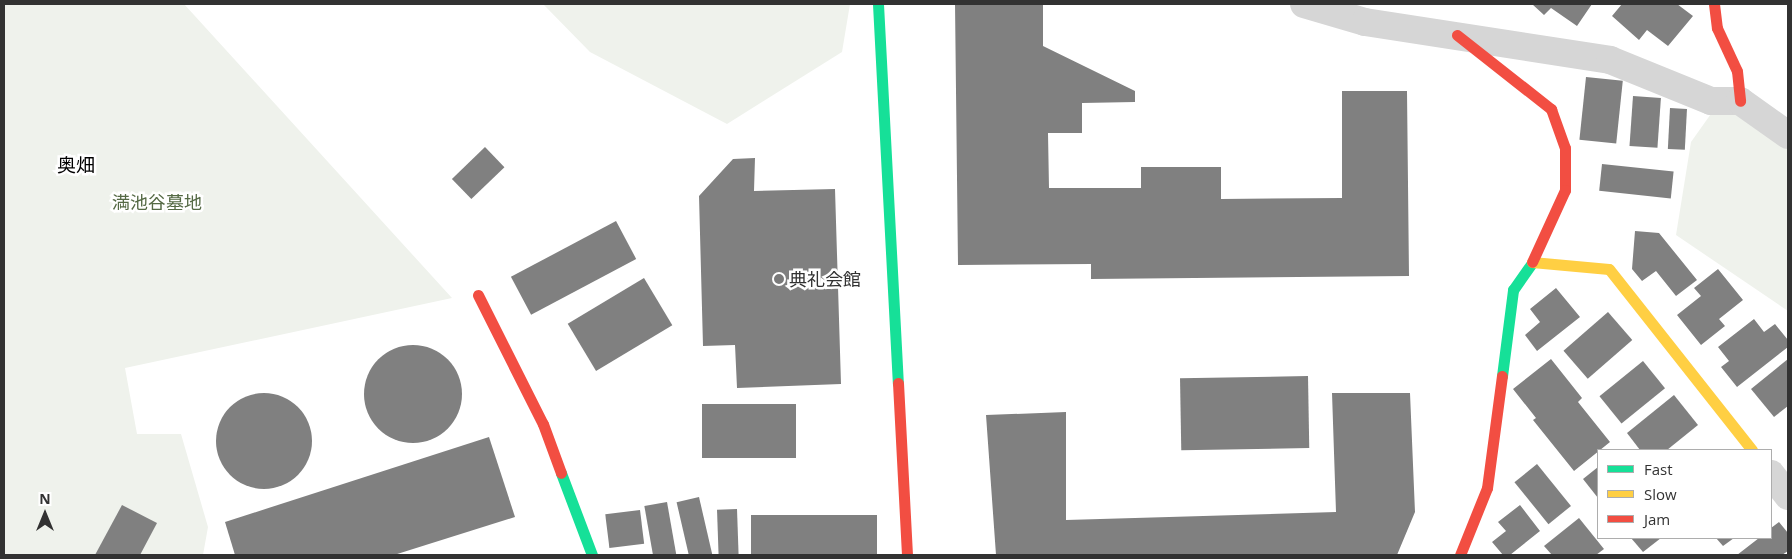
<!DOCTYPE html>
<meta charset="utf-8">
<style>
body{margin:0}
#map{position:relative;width:1792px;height:559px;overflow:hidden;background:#fff;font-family:"Open Sans","Noto Sans JP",sans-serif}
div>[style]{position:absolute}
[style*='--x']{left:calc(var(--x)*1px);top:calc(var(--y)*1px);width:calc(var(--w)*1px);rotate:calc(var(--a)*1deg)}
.green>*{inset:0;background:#eff2ec}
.building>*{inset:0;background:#808080;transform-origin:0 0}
.round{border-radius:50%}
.street>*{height:28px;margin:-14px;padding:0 14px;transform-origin:14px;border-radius:14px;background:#d6d6d6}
.fast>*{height:11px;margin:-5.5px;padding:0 5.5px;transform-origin:5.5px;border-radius:5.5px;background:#16e098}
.slow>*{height:11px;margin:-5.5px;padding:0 5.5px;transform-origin:5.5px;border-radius:5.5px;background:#ffcf43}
.jam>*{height:11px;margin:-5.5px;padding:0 5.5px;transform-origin:5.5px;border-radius:5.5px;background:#f24e42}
.dots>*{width:14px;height:14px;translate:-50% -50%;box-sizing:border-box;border:2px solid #fff;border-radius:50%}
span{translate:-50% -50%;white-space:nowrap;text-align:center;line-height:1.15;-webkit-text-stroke:5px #fff;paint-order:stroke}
.park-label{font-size:18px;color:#546944}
.poi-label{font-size:18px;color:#323232}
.left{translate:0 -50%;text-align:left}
.neighbourhood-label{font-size:19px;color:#000}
.frame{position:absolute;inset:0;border:5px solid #323232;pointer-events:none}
.legend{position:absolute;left:1597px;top:449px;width:175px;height:90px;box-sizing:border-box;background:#fff;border:1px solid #adadad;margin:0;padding:6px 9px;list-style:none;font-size:15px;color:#323232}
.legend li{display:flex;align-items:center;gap:10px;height:25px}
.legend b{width:25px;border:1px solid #adadad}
.north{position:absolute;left:20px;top:489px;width:50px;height:50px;-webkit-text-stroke:4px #fff;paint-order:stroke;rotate:0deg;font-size:14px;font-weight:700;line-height:20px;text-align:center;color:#323232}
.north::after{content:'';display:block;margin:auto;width:18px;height:22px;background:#323232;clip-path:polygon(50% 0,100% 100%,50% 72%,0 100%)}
</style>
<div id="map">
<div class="green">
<div style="clip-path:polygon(4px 4px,184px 4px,452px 298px,125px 368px,137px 434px,181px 434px,208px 527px,203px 555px,4px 555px)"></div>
<div style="clip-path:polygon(543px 4px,850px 4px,842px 52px,727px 124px,590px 52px)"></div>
<div style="clip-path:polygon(1735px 110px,1788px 146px,1788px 311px,1676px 235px,1691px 142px,1713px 111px)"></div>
</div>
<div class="building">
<div style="clip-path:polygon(955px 4px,1043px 4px,1043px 46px,1135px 91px,1135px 102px,1082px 103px,1082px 133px,1048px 133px,1049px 188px,1141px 188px,1141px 167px,1221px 167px,1221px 199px,1342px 198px,1342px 91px,1407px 91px,1409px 276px,1091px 279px,1091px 264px,958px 265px)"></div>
<div style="clip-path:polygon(1532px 4px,1592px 4px,1577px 26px,1551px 8px,1544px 15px)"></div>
<div style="clip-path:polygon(1622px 4px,1677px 4px,1693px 16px,1668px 46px,1647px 30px,1639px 40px,1612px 16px)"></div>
<div style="left:1586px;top:77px;width:37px;height:63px;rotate:6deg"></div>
<div style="left:1633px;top:96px;width:28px;height:50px;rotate:4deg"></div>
<div style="left:1670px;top:108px;width:17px;height:41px;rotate:3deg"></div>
<div style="left:485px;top:147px;width:28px;height:46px;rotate:46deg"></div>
<div style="clip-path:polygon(755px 158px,754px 191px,835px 189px,841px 384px,737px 388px,735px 345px,703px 346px,699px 196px,733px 159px)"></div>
<div style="left:1602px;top:164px;width:72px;height:27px;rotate:6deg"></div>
<div style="left:616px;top:221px;width:43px;height:119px;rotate:62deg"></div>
<div style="clip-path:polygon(1635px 231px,1659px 233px,1697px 280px,1676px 296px,1656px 271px,1642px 281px,1632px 269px)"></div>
<div style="clip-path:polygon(1718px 269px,1743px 300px,1719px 319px,1725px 326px,1701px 345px,1677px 315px,1701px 296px,1694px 288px)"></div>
<div style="left:644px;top:278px;width:55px;height:89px;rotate:59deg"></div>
<div style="clip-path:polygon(1556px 288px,1580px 317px,1537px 351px,1525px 335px,1540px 322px,1530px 309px)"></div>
<div style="left:1608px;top:312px;width:37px;height:59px;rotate:49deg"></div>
<div style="clip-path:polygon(1754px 319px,1764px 332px,1775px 324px,1788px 340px,1788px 347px,1737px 387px,1721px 367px,1729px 361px,1718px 347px)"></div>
<div class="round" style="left:364px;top:345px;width:98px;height:98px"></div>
<div style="clip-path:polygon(1551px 359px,1582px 398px,1578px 402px,1610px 442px,1574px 471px,1533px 420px,1536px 418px,1513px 389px)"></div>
<div style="clip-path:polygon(1788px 359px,1788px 406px,1774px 417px,1751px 389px)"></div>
<div style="left:1643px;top:361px;width:35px;height:56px;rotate:51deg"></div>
<div style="left:1308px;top:376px;width:72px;height:128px;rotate:89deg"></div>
<div class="round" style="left:216px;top:393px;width:96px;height:96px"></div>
<div style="clip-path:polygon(1332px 393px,1410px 393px,1415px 512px,1397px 555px,996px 555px,986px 415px,1066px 412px,1066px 520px,1336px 512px)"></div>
<div style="clip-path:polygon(1674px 395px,1698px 425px,1667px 450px,1640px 450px,1627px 433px)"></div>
<div style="left:702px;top:404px;width:94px;height:54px"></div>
<div style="clip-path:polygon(489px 437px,515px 517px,394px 555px,235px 555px,225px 522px)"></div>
<div style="left:1537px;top:464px;width:54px;height:29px;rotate:51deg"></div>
<div style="clip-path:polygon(1598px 467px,1598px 498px,1583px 479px)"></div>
<div style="left:699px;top:497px;width:59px;height:23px;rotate:77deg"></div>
<div style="left:667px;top:502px;width:53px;height:23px;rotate:80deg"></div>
<div style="clip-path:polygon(122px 505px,157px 523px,140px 555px,95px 555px)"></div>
<div style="clip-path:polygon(1520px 505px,1540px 531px,1510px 555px,1503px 555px,1492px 542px,1506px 531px,1498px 522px)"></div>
<div style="left:737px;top:509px;width:46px;height:20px;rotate:88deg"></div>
<div style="left:640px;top:510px;width:34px;height:35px;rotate:83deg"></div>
<div style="left:751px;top:515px;width:126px;height:40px"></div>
<div style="clip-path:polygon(1579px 518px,1604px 549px,1596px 555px,1552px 555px,1544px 546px)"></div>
<div style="clip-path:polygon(1779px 522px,1788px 533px,1788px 551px,1782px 555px,1737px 555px,1759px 538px,1771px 538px,1771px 528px)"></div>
<div style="clip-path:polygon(1631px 538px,1661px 538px,1643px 552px)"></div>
<div style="clip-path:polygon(1716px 538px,1734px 538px,1723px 546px)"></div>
</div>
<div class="street">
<div style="--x:1304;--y:4;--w:64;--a:16.4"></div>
<div style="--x:1365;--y:22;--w:248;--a:8.8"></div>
<div style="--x:1610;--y:60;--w:109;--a:22.1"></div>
<div style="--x:1711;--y:101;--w:29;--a:0"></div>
<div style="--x:1740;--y:101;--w:59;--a:35.3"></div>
<div style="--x:1771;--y:474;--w:28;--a:52"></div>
</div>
<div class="fast">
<div style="--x:878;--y:4;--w:380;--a:87"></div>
<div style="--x:1502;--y:376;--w:87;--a:-82.7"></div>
<div style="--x:1513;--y:290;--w:32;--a:-55"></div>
<div style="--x:561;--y:473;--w:88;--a:69.3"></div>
</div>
<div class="slow">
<div style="--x:1532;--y:262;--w:77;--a:5.2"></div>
<div style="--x:1609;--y:269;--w:231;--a:51.7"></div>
</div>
<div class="jam">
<div style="--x:1714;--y:4;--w:24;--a:83"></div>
<div style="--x:1717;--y:28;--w:47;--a:65.1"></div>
<div style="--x:1737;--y:71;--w:30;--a:84"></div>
<div style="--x:1457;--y:35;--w:120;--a:38.2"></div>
<div style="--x:1551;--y:109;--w:41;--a:70.3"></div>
<div style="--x:1565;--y:148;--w:42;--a:90"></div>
<div style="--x:1565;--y:190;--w:79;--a:114.6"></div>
<div style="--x:478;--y:295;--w:144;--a:63.3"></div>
<div style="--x:543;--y:424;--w:52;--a:69.8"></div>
<div style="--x:898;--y:383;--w:172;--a:87"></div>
<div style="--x:1460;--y:555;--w:72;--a:-68.1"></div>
<div style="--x:1487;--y:488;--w:113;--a:-82.4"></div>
</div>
<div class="dots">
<div style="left:779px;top:279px;background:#7a7a7a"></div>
</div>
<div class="park-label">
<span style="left:157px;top:202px">満池谷墓地</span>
</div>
<div class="poi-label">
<span class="left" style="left:789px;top:279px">典礼会館</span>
</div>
<div class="neighbourhood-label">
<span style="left:76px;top:166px">奥畑</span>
</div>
<div class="frame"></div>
<ul class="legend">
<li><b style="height:6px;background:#16e098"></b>Fast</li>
<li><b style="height:6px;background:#ffcf43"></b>Slow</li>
<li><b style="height:6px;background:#f24e42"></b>Jam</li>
</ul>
<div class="north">N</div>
</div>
